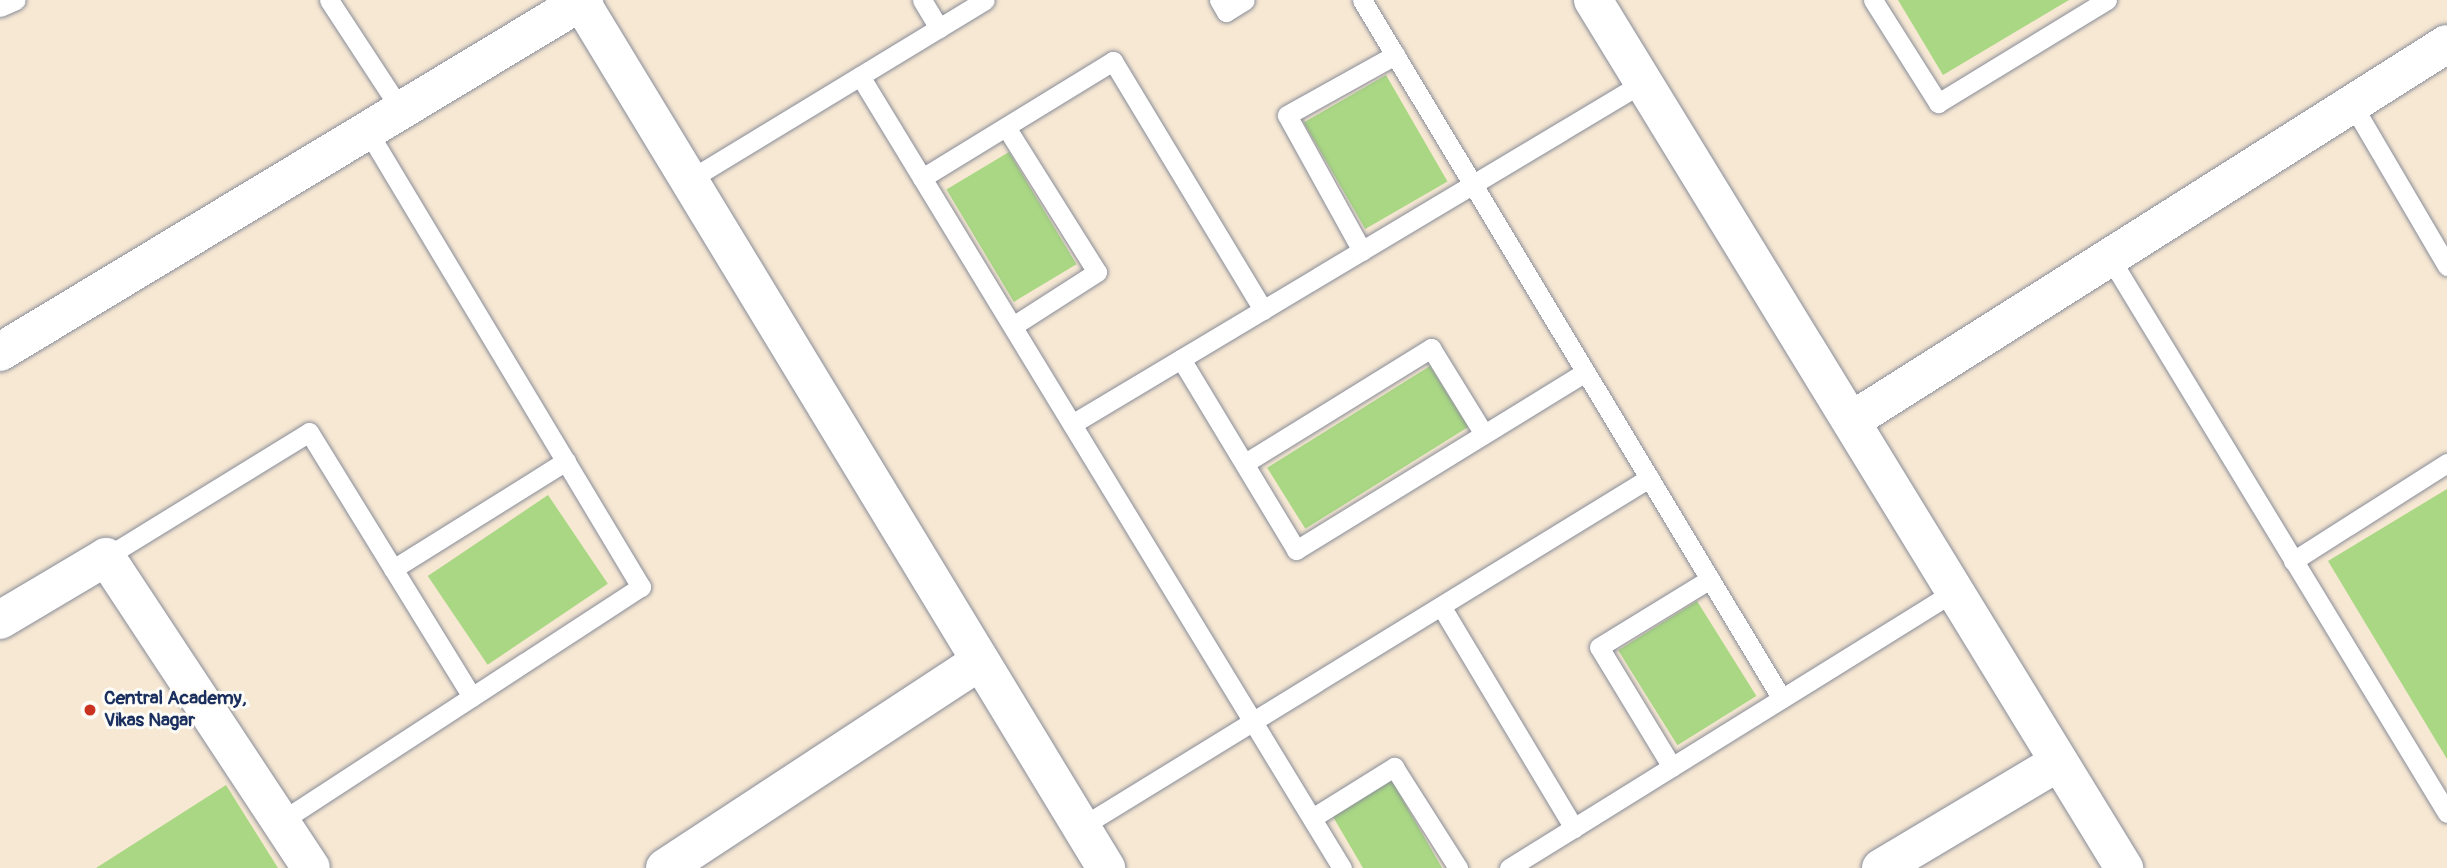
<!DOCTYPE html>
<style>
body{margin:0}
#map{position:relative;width:2447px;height:868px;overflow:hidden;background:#f7e8d3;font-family:Pangolin,sans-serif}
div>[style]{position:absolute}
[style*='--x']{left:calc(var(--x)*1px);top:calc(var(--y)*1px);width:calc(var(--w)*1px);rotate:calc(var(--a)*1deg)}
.green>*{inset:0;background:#a9d784;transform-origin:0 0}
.roads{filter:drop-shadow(0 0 2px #898c98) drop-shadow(0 0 2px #898c98)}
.service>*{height:19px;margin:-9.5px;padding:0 9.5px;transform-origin:9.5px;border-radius:9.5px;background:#fff}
.minor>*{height:38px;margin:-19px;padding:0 19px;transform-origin:19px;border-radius:19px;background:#fff}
.tertiary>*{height:38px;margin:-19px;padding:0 19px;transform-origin:19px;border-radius:19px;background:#fff}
.dots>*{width:19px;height:19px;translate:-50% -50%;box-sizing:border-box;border:4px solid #fdfcf7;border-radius:50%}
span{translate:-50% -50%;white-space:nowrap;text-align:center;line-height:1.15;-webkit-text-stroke:6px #fdfcf7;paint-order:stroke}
.poi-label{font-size:19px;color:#1b2f5e;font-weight:700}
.left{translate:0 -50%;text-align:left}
</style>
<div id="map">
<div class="green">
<div style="clip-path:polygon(1898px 0,2069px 0,1943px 75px)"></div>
<div style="left:1386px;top:75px;width:123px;height:95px;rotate:60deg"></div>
<div style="left:1009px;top:152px;width:131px;height:73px;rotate:59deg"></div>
<div style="left:1430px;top:366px;width:72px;height:192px;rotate:58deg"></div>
<div style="clip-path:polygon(2447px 489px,2447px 759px,2328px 561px)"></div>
<div style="left:548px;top:495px;width:107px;height:145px;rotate:56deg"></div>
<div style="left:1697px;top:601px;width:112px;height:93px;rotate:58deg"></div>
<div style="clip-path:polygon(1391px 779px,1442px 868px,1363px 868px,1332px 815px)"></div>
<div style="clip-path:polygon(226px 785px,278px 868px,96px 868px)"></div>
</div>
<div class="roads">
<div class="service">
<div style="--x:329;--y:0;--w:131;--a:56.8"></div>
<div style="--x:922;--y:0;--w:33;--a:59"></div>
<div style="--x:1219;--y:0;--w:14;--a:60"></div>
<div style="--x:1226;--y:12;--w:22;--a:-32"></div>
<div style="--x:1362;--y:0;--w:815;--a:59"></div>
<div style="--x:1873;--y:0;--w:122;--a:57.7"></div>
<div style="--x:1938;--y:103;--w:198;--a:-31.4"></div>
<div style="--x:0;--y:7;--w:17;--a:-24"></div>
<div style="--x:860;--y:76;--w:927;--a:58.68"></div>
<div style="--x:2352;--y:104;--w:188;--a:59.6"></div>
<div style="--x:1006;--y:127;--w:171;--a:57.9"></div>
<div style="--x:1097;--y:272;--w:100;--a:147.3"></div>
<div style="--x:922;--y:178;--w:224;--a:-31.5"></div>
<div style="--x:1113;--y:61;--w:291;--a:58.9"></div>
<div style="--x:689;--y:180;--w:346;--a:-31.3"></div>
<div style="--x:1362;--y:251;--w:155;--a:-118.9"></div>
<div style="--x:1287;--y:115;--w:124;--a:-29.1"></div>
<div style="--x:2110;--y:258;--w:649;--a:58.73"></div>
<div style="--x:1181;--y:359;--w:223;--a:58.9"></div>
<div style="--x:1296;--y:550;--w:339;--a:-31.6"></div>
<div style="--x:1072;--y:424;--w:666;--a:-30.88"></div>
<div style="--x:1245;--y:463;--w:219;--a:-31.7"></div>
<div style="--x:1431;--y:348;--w:101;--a:58.4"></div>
<div style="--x:106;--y:557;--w:238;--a:-31.6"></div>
<div style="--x:309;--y:432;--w:311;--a:58.4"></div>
<div style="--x:2293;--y:561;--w:183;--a:-32.5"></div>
<div style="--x:393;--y:569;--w:204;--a:-32"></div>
<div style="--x:1441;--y:606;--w:259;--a:59.1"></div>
<div style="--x:1672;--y:767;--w:140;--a:-121.3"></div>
<div style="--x:1599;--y:647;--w:130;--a:-31.5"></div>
<div style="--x:1312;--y:818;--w:97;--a:-31.9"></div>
<div style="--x:1394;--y:767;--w:120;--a:57.6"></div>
<div style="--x:280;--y:822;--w:431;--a:-33.1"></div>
<div style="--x:641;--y:587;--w:533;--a:-120.95"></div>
<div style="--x:1081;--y:827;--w:667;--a:-31.57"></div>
<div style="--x:1509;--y:868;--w:525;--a:-31.84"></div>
</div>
<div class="minor">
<div style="--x:581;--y:2;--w:1013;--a:58.77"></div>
<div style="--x:1851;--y:421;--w:705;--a:-32.32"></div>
<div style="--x:0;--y:620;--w:123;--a:-30.7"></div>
<div style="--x:106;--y:557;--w:372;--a:56.6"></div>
<div style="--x:665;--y:868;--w:377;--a:-33.3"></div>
<div style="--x:1881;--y:868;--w:207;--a:-30.8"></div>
</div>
<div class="tertiary">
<div style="--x:1593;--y:0;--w:1018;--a:58.54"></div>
<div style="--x:0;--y:352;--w:682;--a:-31.08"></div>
</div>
</div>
<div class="dots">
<div style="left:90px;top:710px;background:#c8321e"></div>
</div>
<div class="poi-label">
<span class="left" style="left:104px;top:710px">Central Academy,<br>Vikas Nagar</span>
</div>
</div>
